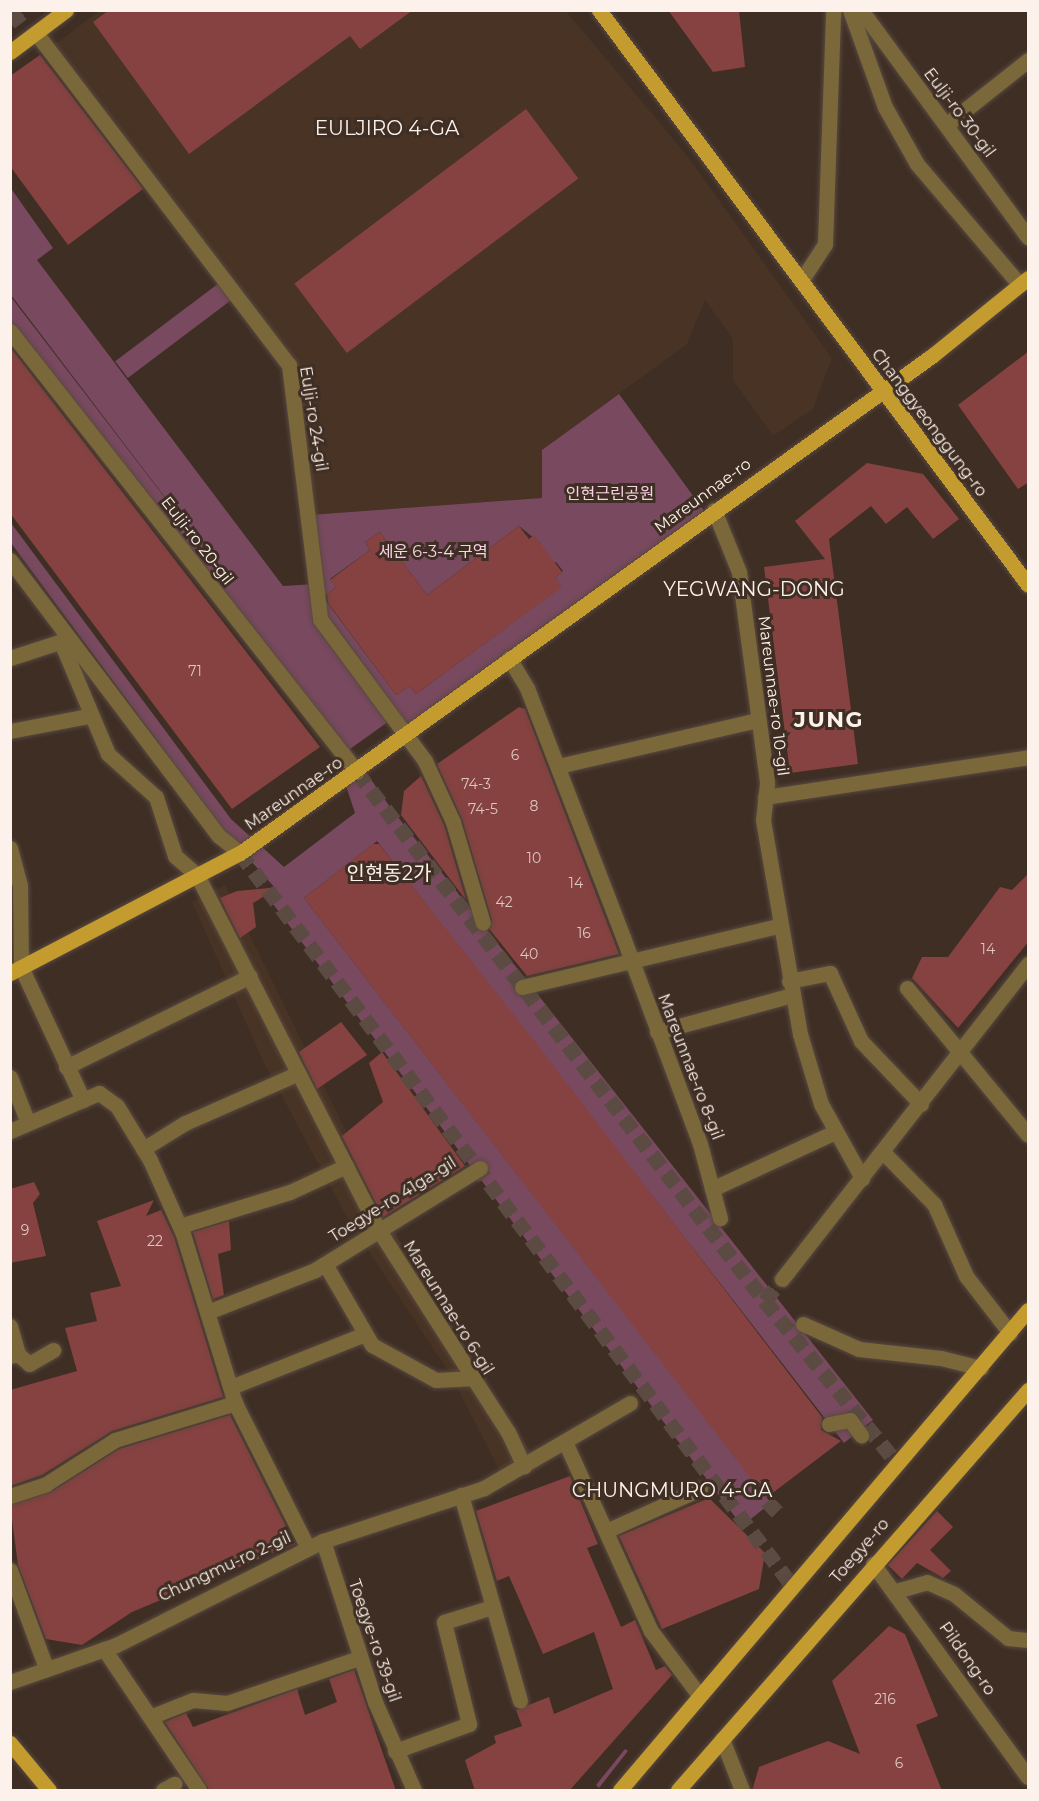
<!DOCTYPE html>
<meta charset="utf-8">
<style>
body{margin:0}
#map{position:relative;width:1039px;height:1801px;overflow:hidden;background:#3e2e24;font-family:Montserrat,"Noto Sans KR",sans-serif}
div>[style]{position:absolute}
[style*='--x']{left:calc(var(--x)*1px);top:calc(var(--y)*1px);width:calc(var(--w)*1px);rotate:calc(var(--a)*1deg)}
.built>*{inset:0;background:#483324}
.green>*{inset:0;background:#78495f;transform-origin:0 0}
.building>*{inset:0;background:#854240;transform-origin:0 0}
.minor-tunnel>*{height:15px;margin-top:-7.5px;transform-origin:0;background:repeating-linear-gradient(90deg,#5b4b42 0 15px,transparent 0 23px)}
.roads{filter:drop-shadow(0 0 2px #594940) drop-shadow(0 0 2px #594940)}
.minor>*{height:15px;margin:-7.5px;padding:0 7.5px;transform-origin:7.5px;border-radius:7.5px;background:#7b683a}
.major>*{height:15px;margin:-7.5px;padding:0 7.5px;transform-origin:7.5px;border-radius:7.5px;background:#c39b2e}
span{translate:-50% -50%;white-space:nowrap;text-align:center;line-height:1.15;-webkit-text-stroke:6px #3e2e24;paint-order:stroke}
.number-label{font-size:14px;color:#dfc6c0}
.number-label span{-webkit-text-stroke-width:0}
.street-label{font-size:16px;color:#fdf2eb}
.park-label{font-size:16px;color:#f9d2e3}
.quarter-label{font-size:20px;color:#fdf2eb}
.district-label{font-size:22px;color:#fdf2eb;font-weight:700;letter-spacing:1.5px}
.frame{position:absolute;inset:0;border:12px solid #fdf2eb;pointer-events:none}
</style>
<div id="map">
<div class="built">
<div style="clip-path:polygon(99px 11px,566px 11px,685px 153px,832px 358px,813px 409px,773px 436px,733px 380px,733px 339px,705px 300px,687px 344px,542px 450px,542px 498px,309px 515px,289px 365px,49px 49px)"></div>
<div style="clip-path:polygon(225px 885px,408px 1257px,540px 1467px,506px 1483px,450px 1374px,350px 1223px,262px 1059px,192px 902px)"></div>
</div>
<div class="green">
<div style="clip-path:polygon(10px 187px,53px 248px,37px 260px,283px 586px,315px 584px,317px 618px,392px 719px,350px 749px,390px 807px,873px 1420px,844px 1443px,377px 841px,304px 898px,771px 1503px,742px 1526px,273px 904px,276px 889px,223px 830px,11px 543px,11px 523px,231px 819px,284px 867px,355px 813px,328px 731px,11px 325px,11px 297px,234px 588px,11px 295px)"></div>
<div style="left:223px;top:280px;width:21px;height:135px;rotate:53deg"></div>
<div style="clip-path:polygon(evenodd,619px 394px,707px 515px,407px 735px,320px 619px,309px 515px,542px 498px,542px 450px,619px 394px,519px 526px,540px 543px,548px 567px,556px 562px,563px 571px,555px 578px,561px 587px,416px 694px,410px 686px,396px 695px,323px 597px,336px 587px,330px 579px,370px 550px,365px 542px,380px 532px,427px 595px,519px 526px)"></div>
<div style="clip-path:polygon(625px 1749px,628px 1751px,599px 1788px,596px 1785px)"></div>
</div>
<div class="building">
<div style="clip-path:polygon(109px 10px,413px 10px,360px 49px,350px 36px,189px 154px,93px 22px)"></div>
<div style="clip-path:polygon(668px 10px,739px 10px,745px 67px,713px 72px)"></div>
<div style="clip-path:polygon(40px 55px,143px 189px,68px 245px,10px 166px,10px 76px)"></div>
<div style="left:526px;top:109px;width:87px;height:290px;rotate:53deg"></div>
<div style="clip-path:polygon(10px 347px,320px 747px,232px 809px,10px 513px)"></div>
<div style="clip-path:polygon(1029px 351px,1029px 482px,1018px 489px,958px 405px)"></div>
<div style="clip-path:polygon(867px 463px,923px 474px,959px 519px,933px 539px,907px 507px,886px 524px,871px 506px,829px 539px,858px 764px,790px 773px,764px 567px,825px 559px,795px 521px)"></div>
<div style="clip-path:polygon(519px 526px,529px 539px,534px 535px,562px 572px,555px 578px,562px 587px,416px 694px,410px 686px,396px 695px,328px 603px,327px 594px,336px 587px,330px 580px,370px 550px,365px 542px,380px 532px,427px 595px)"></div>
<div style="clip-path:polygon(519px 707px,525px 709px,619px 954px,527px 976px,490px 930px,492px 920px,462px 819px,437px 764px)"></div>
<div style="clip-path:polygon(421px 776px,444px 825px,466px 900px,401px 815px,404px 791px)"></div>
<div style="clip-path:polygon(373px 844px,379px 844px,536px 1043px,822px 1417px,821px 1430px,841px 1441px,766px 1498px,304px 898px)"></div>
<div style="clip-path:polygon(1029px 873px,1029px 941px,958px 1028px,912px 978px,922px 957px,948px 957px,1000px 887px,1012px 890px)"></div>
<div style="clip-path:polygon(279px 887px,253px 903px,256px 927px,240px 938px,220px 898px,237px 891px)"></div>
<div style="clip-path:polygon(341px 1022px,367px 1055px,317px 1089px,299px 1052px)"></div>
<div style="clip-path:polygon(382px 1052px,465px 1166px,383px 1217px,342px 1136px,383px 1102px,369px 1063px)"></div>
<div style="clip-path:polygon(34px 1182px,40px 1194px,33px 1203px,46px 1256px,10px 1263px,10px 1189px)"></div>
<div style="clip-path:polygon(154px 1200px,146px 1216px,161px 1210px,174px 1237px,223px 1397px,112px 1431px,42px 1475px,10px 1486px,10px 1390px,77px 1371px,65px 1328px,97px 1321px,90px 1293px,121px 1286px,97px 1221px)"></div>
<div style="clip-path:polygon(229px 1221px,231px 1250px,218px 1254px,224px 1295px,213px 1299px,193px 1232px)"></div>
<div style="clip-path:polygon(230px 1415px,295px 1544px,132px 1612px,82px 1645px,46px 1639px,18px 1565px,10px 1505px,51px 1492px,119px 1449px)"></div>
<div style="clip-path:polygon(570px 1476px,598px 1544px,587px 1548px,621px 1627px,635px 1620px,656px 1670px,665px 1666px,672px 1675px,569px 1791px,475px 1791px,465px 1760px,496px 1743px,494px 1736px,522px 1726px,516px 1710px,549px 1697px,554px 1714px,613px 1689px,594px 1632px,543px 1654px,509px 1576px,497px 1581px,476px 1511px)"></div>
<div style="clip-path:polygon(709px 1498px,765px 1553px,759px 1589px,662px 1629px,619px 1536px)"></div>
<div style="clip-path:polygon(937px 1511px,953px 1527px,930px 1550px,951px 1571px,943px 1578px,917px 1563px,902px 1579px,888px 1565px)"></div>
<div style="clip-path:polygon(889px 1626px,905px 1634px,938px 1716px,916px 1725px,942px 1791px,752px 1791px,759px 1767px,828px 1741px,860px 1754px,832px 1681px)"></div>
<div style="clip-path:polygon(354px 1670px,396px 1791px,209px 1790px,165px 1722px,186px 1713px,193px 1727px,297px 1689px,305px 1715px,337px 1702px,329px 1679px)"></div>
</div>
<div class="minor-tunnel">
<div style="--x:10;--y:22;--w:20;--a:-37"></div>
<div style="--x:357;--y:772;--w:668;--a:52.36"></div>
<div style="--x:765;--y:1301;--w:210;--a:50.8"></div>
<div style="--x:240;--y:853;--w:922;--a:52.98"></div>
<div style="--x:765;--y:1301;--w:28;--a:-52"></div>
<div style="--x:767;--y:1501;--w:16;--a:47"></div>
</div>
<div class="roads">
<div class="minor">
<div style="--x:850;--y:10;--w:103;--a:70.2"></div>
<div style="--x:885;--y:107;--w:65;--a:60.7"></div>
<div style="--x:917;--y:164;--w:159;--a:49.6"></div>
<div style="--x:861;--y:10;--w:282;--a:53.7"></div>
<div style="--x:36;--y:33;--w:417;--a:52.7"></div>
<div style="--x:289;--y:365;--w:256;--a:83"></div>
<div style="--x:320;--y:619;--w:177;--a:53.5"></div>
<div style="--x:425;--y:761;--w:67;--a:65.3"></div>
<div style="--x:453;--y:822;--w:105;--a:73.5"></div>
<div style="--x:946;--y:125;--w:105;--a:-38.4"></div>
<div style="--x:801;--y:281;--w:44;--a:-57"></div>
<div style="--x:825;--y:244;--w:234;--a:-88"></div>
<div style="--x:10;--y:331;--w:561;--a:51.8"></div>
<div style="--x:714;--y:510;--w:67;--a:68"></div>
<div style="--x:739;--y:572;--w:213;--a:82.4"></div>
<div style="--x:767;--y:783;--w:37;--a:96"></div>
<div style="--x:763;--y:820;--w:217;--a:80.2"></div>
<div style="--x:800;--y:1034;--w:73;--a:73.3"></div>
<div style="--x:821;--y:1104;--w:85;--a:61"></div>
<div style="--x:10;--y:560;--w:346;--a:52.9"></div>
<div style="--x:219;--y:836;--w:27;--a:39"></div>
<div style="--x:61;--y:642;--w:121;--a:67.2"></div>
<div style="--x:108;--y:754;--w:64;--a:41.9"></div>
<div style="--x:156;--y:797;--w:62;--a:72.1"></div>
<div style="--x:175;--y:856;--w:29;--a:41"></div>
<div style="--x:197;--y:875;--w:398;--a:62.9"></div>
<div style="--x:378;--y:1229;--w:241;--a:57.4"></div>
<div style="--x:508;--y:1432;--w:38;--a:65"></div>
<div style="--x:10;--y:658;--w:61;--a:-18.1"></div>
<div style="--x:509;--y:658;--w:35;--a:59"></div>
<div style="--x:527;--y:688;--w:267;--a:68.9"></div>
<div style="--x:623;--y:937;--w:221;--a:69.6"></div>
<div style="--x:700;--y:1144;--w:77;--a:74.9"></div>
<div style="--x:10;--y:731;--w:79;--a:-10.9"></div>
<div style="--x:558;--y:766;--w:205;--a:-13"></div>
<div style="--x:765;--y:797;--w:266;--a:-8.6"></div>
<div style="--x:10;--y:848;--w:38;--a:75"></div>
<div style="--x:20;--y:885;--w:82;--a:89.3"></div>
<div style="--x:21;--y:967;--w:147;--a:65"></div>
<div style="--x:789;--y:981;--w:42;--a:-11"></div>
<div style="--x:830;--y:973;--w:75;--a:65.5"></div>
<div style="--x:861;--y:1041;--w:87;--a:46.4"></div>
<div style="--x:522;--y:987;--w:264;--a:-13.4"></div>
<div style="--x:907;--y:988;--w:190;--a:50.5"></div>
<div style="--x:657;--y:1032;--w:140;--a:-15.3"></div>
<div style="--x:66;--y:1067;--w:205;--a:-26.3"></div>
<div style="--x:10;--y:1077;--w:49;--a:68.6"></div>
<div style="--x:10;--y:1131;--w:97;--a:-23.1"></div>
<div style="--x:99;--y:1093;--w:22;--a:36"></div>
<div style="--x:117;--y:1106;--w:63;--a:58.6"></div>
<div style="--x:150;--y:1160;--w:81;--a:66"></div>
<div style="--x:183;--y:1234;--w:177;--a:72.9"></div>
<div style="--x:235;--y:1403;--w:162;--a:63.3"></div>
<div style="--x:143;--y:1149;--w:49;--a:-31.8"></div>
<div style="--x:185;--y:1123;--w:124;--a:-23.7"></div>
<div style="--x:883;--y:1152;--w:73;--a:45.6"></div>
<div style="--x:934;--y:1204;--w:79;--a:66"></div>
<div style="--x:966;--y:1276;--w:72;--a:52.3"></div>
<div style="--x:712;--y:1189;--w:136;--a:-24.9"></div>
<div style="--x:180;--y:1226;--w:115;--a:-17.2"></div>
<div style="--x:290;--y:1192;--w:62;--a:-24.9"></div>
<div style="--x:325;--y:1264;--w:94;--a:59.9"></div>
<div style="--x:372;--y:1345;--w:73;--a:28.7"></div>
<div style="--x:436;--y:1380;--w:35;--a:-3"></div>
<div style="--x:782;--y:1279;--w:400;--a:-52"></div>
<div style="--x:210;--y:1311;--w:113;--a:-21.3"></div>
<div style="--x:315;--y:1270;--w:194;--a:-31.7"></div>
<div style="--x:803;--y:1324;--w:61;--a:24.1"></div>
<div style="--x:859;--y:1349;--w:82;--a:6.3"></div>
<div style="--x:941;--y:1358;--w:41;--a:14"></div>
<div style="--x:10;--y:1326;--w:29;--a:74"></div>
<div style="--x:18;--y:1354;--w:8;--a:166"></div>
<div style="--x:18;--y:1354;--w:15;--a:42"></div>
<div style="--x:29;--y:1364;--w:28;--a:-30"></div>
<div style="--x:231;--y:1387;--w:144;--a:-21.6"></div>
<div style="--x:829;--y:1424;--w:21;--a:-11"></div>
<div style="--x:850;--y:1420;--w:19;--a:54"></div>
<div style="--x:566;--y:1444;--w:205;--a:65.6"></div>
<div style="--x:651;--y:1631;--w:80;--a:53.1"></div>
<div style="--x:461;--y:1495;--w:214;--a:74"></div>
<div style="--x:10;--y:1496;--w:38;--a:-18"></div>
<div style="--x:46;--y:1484;--w:82;--a:-32.5"></div>
<div style="--x:115;--y:1440;--w:126;--a:-17.1"></div>
<div style="--x:606;--y:1531;--w:103;--a:-24.1"></div>
<div style="--x:323;--y:1541;--w:169;--a:72.1"></div>
<div style="--x:375;--y:1702;--w:96;--a:66.1"></div>
<div style="--x:873;--y:1564;--w:263;--a:54"></div>
<div style="--x:10;--y:1570;--w:104;--a:69.8"></div>
<div style="--x:896;--y:1591;--w:32;--a:-16"></div>
<div style="--x:927;--y:1582;--w:30;--a:24"></div>
<div style="--x:954;--y:1594;--w:70;--a:39.2"></div>
<div style="--x:1008;--y:1638;--w:20;--a:6"></div>
<div style="--x:104;--y:1649;--w:170;--a:56"></div>
<div style="--x:10;--y:1682;--w:112;--a:-19.2"></div>
<div style="--x:116;--y:1645;--w:232;--a:-26.7"></div>
<div style="--x:323;--y:1541;--w:169;--a:-18.2"></div>
<div style="--x:484;--y:1488;--w:169;--a:-30.2"></div>
<div style="--x:150;--y:1717;--w:46;--a:-21.6"></div>
<div style="--x:193;--y:1700;--w:34;--a:5"></div>
<div style="--x:227;--y:1703;--w:139;--a:-18.8"></div>
<div style="--x:722;--y:1739;--w:55;--a:68.6"></div>
<div style="--x:395;--y:1751;--w:79;--a:-20"></div>
<div style="--x:469;--y:1724;--w:105;--a:-103.8"></div>
<div style="--x:444;--y:1622;--w:50;--a:-17.4"></div>
<div style="--x:163;--y:1790;--w:13;--a:-29"></div>
</div>
<div class="major">
<div style="--x:599;--y:10;--w:717;--a:53.27"></div>
<div style="--x:10;--y:52;--w:70;--a:-36.9"></div>
<div style="--x:10;--y:973;--w:259;--a:-27.6"></div>
<div style="--x:240;--y:853;--w:853;--a:-35.7"></div>
<div style="--x:933;--y:355;--w:122;--a:-39"></div>
<div style="--x:10;--y:1743;--w:61;--a:50.3"></div>
<div style="--x:620;--y:1790;--w:630;--a:-49.64"></div>
<div style="--x:678;--y:1790;--w:532;--a:-48.81"></div>
</div>
</div>
<div class="number-label">
<span style="left:195px;top:671px">71</span>
<span style="left:515px;top:755px">6</span>
<span style="left:476px;top:784px">74-3</span>
<span style="left:534px;top:806px">8</span>
<span style="left:483px;top:809px">74-5</span>
<span style="left:534px;top:858px">10</span>
<span style="left:576px;top:883px">14</span>
<span style="left:504px;top:902px">42</span>
<span style="left:584px;top:933px">16</span>
<span style="left:988px;top:949px">14</span>
<span style="left:529px;top:954px">40</span>
<span style="left:25px;top:1230px">9</span>
<span style="left:155px;top:1241px">22</span>
<span style="left:885px;top:1699px">216</span>
<span style="left:899px;top:1763px">6</span>
</div>
<div class="street-label">
<span style="left:959px;top:113px;rotate:53deg">Eulji-ro 30-gil</span>
<span style="left:313px;top:419px;rotate:81deg">Eulji-ro 24-gil</span>
<span style="left:929px;top:423px;rotate:53deg">Changgyeonggung-ro</span>
<span style="left:703px;top:496px;rotate:-36deg">Mareunnae-ro</span>
<span style="left:197px;top:541px;rotate:52deg">Eulji-ro 20-gil</span>
<span style="left:773px;top:696px;rotate:83deg">Mareunnae-ro 10-gil</span>
<span style="left:294px;top:794px;rotate:-35deg">Mareunnae-ro</span>
<span style="left:690px;top:1067px;rotate:69deg">Mareunnae-ro 8-gil</span>
<span style="left:393px;top:1200px;rotate:-32deg">Toegye-ro 41ga-gil</span>
<span style="left:448px;top:1308px;rotate:58deg">Mareunnae-ro 6-gil</span>
<span style="left:860px;top:1551px;rotate:-49deg">Toegye-ro</span>
<span style="left:225px;top:1567px;rotate:-25deg">Chungmu-ro 2-gil</span>
<span style="left:374px;top:1641px;rotate:71deg">Toegye-ro 39-gil</span>
<span style="left:967px;top:1659px;rotate:55deg">Pildong-ro</span>
</div>
<div class="park-label">
<span style="left:610px;top:494px">인현근린공원</span>
<span style="left:433px;top:552px">세운 6-3-4 구역</span>
</div>
<div class="quarter-label">
<span style="left:387px;top:128px">EULJIRO 4-GA</span>
<span style="left:754px;top:589px">YEGWANG-DONG</span>
<span style="left:389px;top:873px">인현동2가</span>
<span style="left:672px;top:1490px">CHUNGMURO 4-GA</span>
</div>
<div class="district-label">
<span style="left:829px;top:720px">JUNG</span>
</div>
<div class="frame"></div>
</div>
